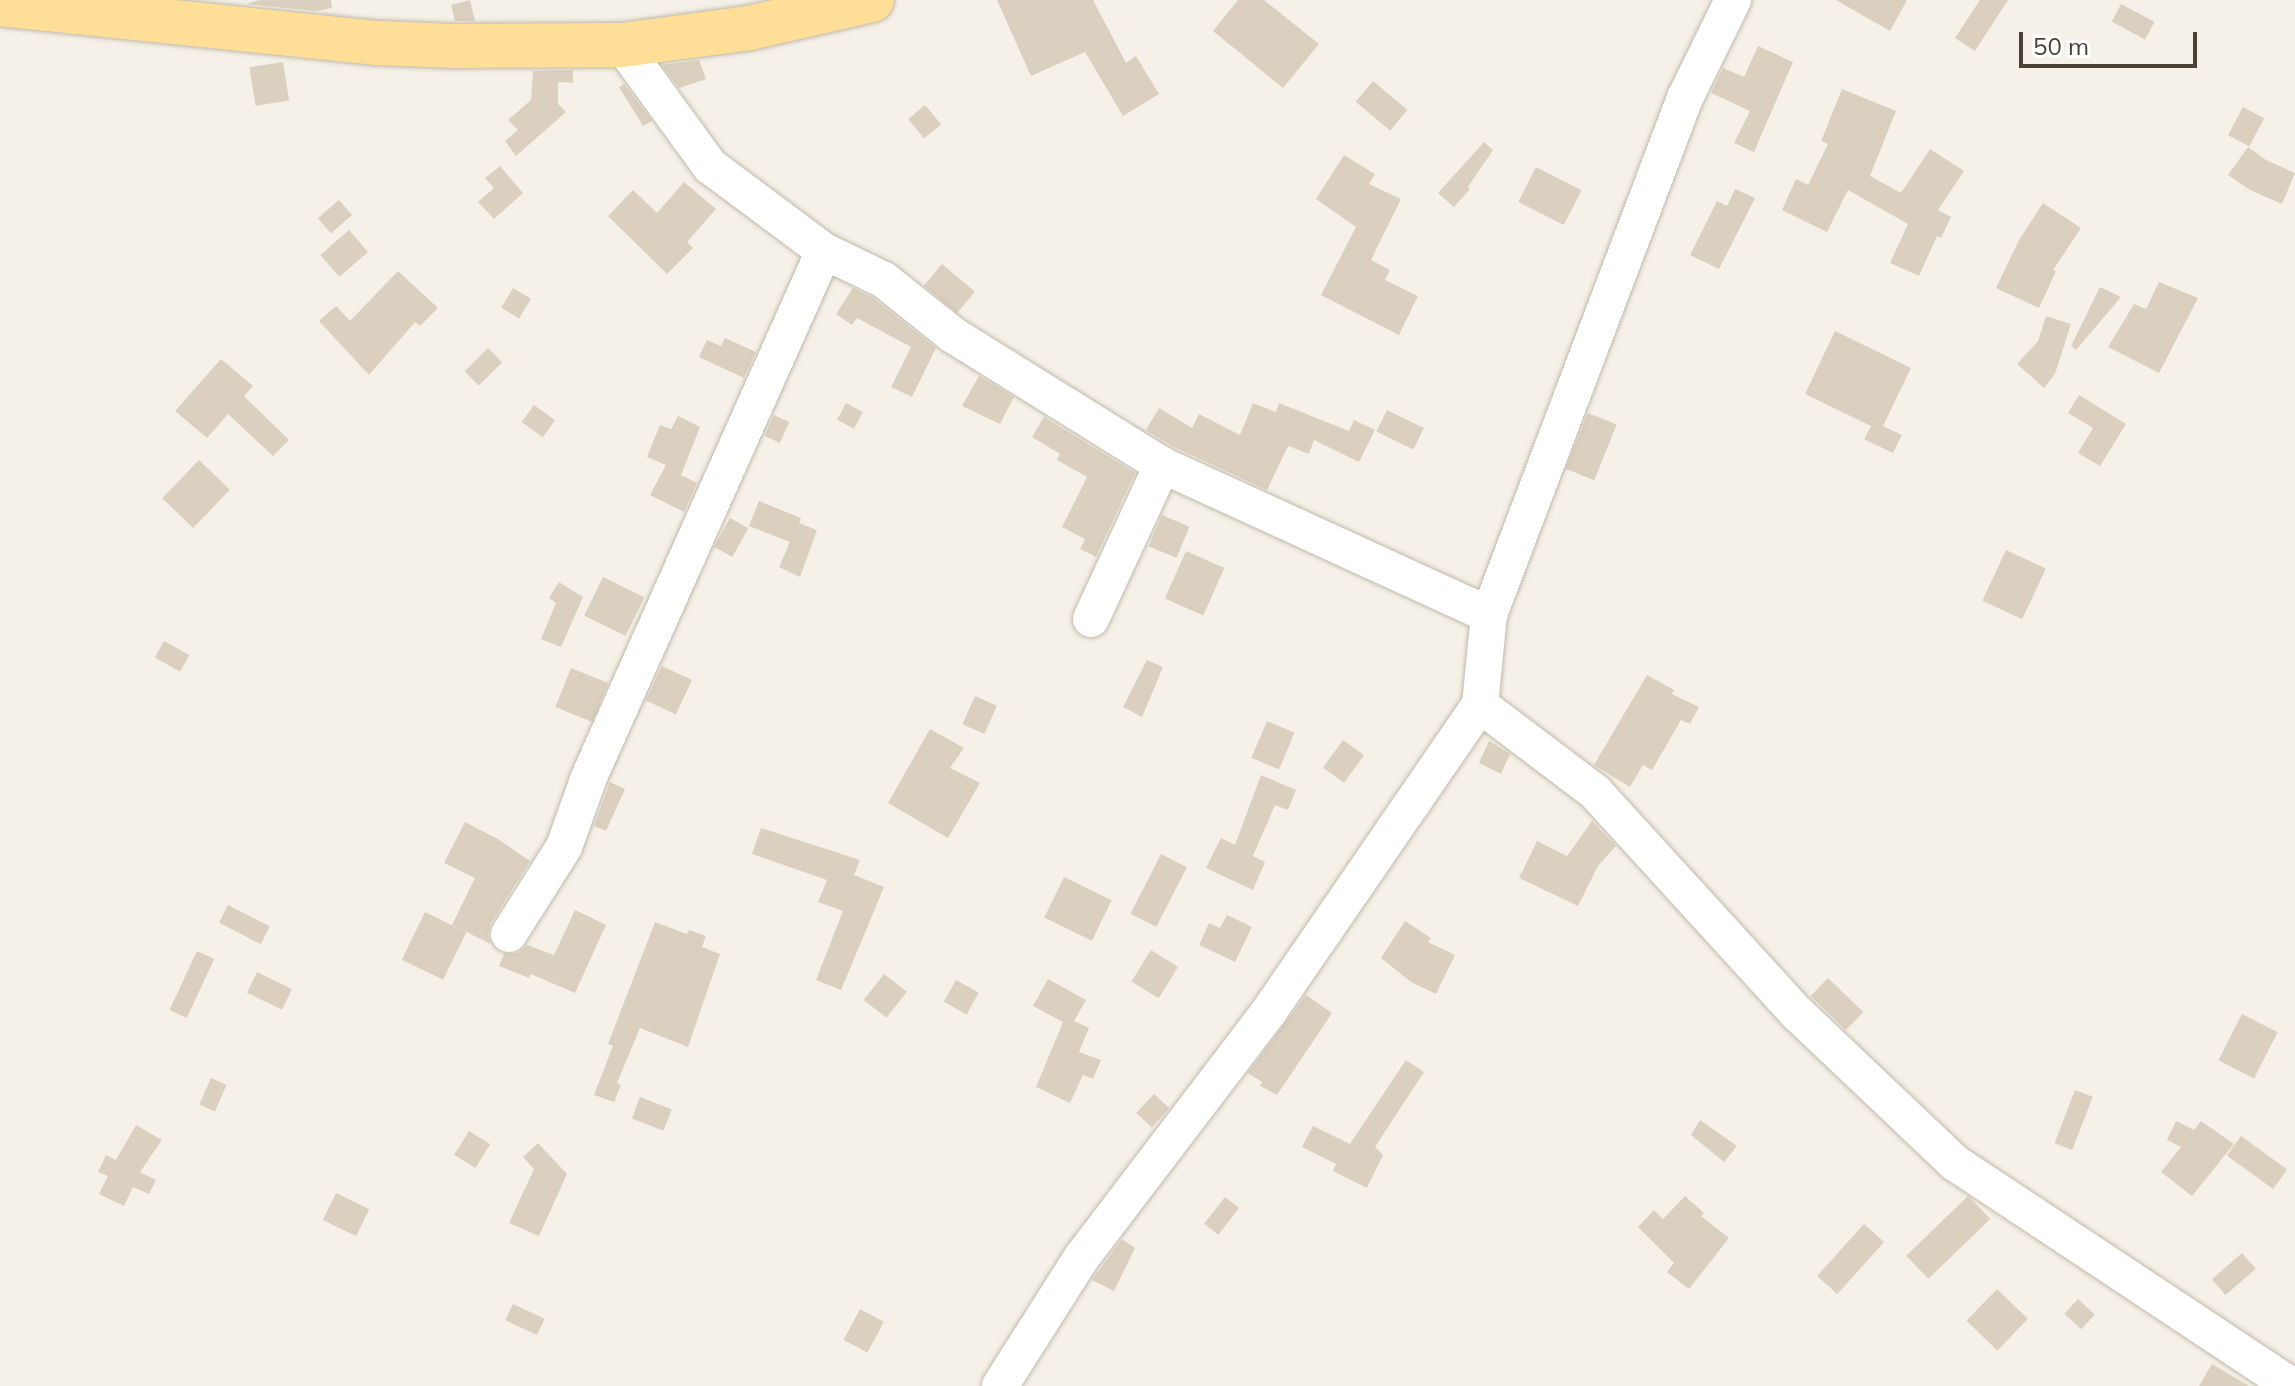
<!DOCTYPE html>
<style>
body{margin:0}
#map{position:relative;width:2295px;height:1386px;overflow:hidden;background:#f5f1e8;font-family:Mulish,sans-serif}
div>[style]{position:absolute}
[style*='--x']{left:calc(var(--x)*1px);top:calc(var(--y)*1px);width:calc(var(--w)*1px);rotate:calc(var(--a)*1deg)}
.building>*{inset:0;background:#dbd0bf;transform-origin:0 0}
.roads{filter:drop-shadow(0 0 2px #c2b9aa) drop-shadow(0 0 2px #c2b9aa)}
.minor>*{height:36px;margin:-18px;padding:0 18px;transform-origin:18px;border-radius:18px;background:#fff}
.major>*{height:44px;margin:-22px;padding:0 22px;transform-origin:22px;border-radius:22px;background:#ffdf97}
span{translate:-50% -50%;white-space:nowrap;text-align:center;line-height:1.15;-webkit-text-stroke:6px #fff;paint-order:stroke}
.scale{position:absolute;left:2019px;top:32px;width:178px;height:36px;box-sizing:border-box;border:4px solid #4a4136;border-top:0;padding-left:10px;font-size:24px;line-height:28px;white-space:nowrap;color:#4a4136;-webkit-text-stroke:6px #fff;paint-order:stroke}
</style>
<div id="map">
<div class="building">
<div style="clip-path:polygon(259px 0,331px 0,332px 8px,316px 11px,247px 4px)"></div>
<div style="clip-path:polygon(470px 0,475px 21px,455px 21px,451px 5px)"></div>
<div style="clip-path:polygon(997px 0,1093px 0,1126px 63px,1136px 56px,1159px 94px,1123px 116px,1085px 52px,1031px 76px)"></div>
<div style="clip-path:polygon(1238px 0,1264px 0,1319px 44px,1283px 88px,1213px 31px)"></div>
<div style="clip-path:polygon(1836px 0,1907px 0,1890px 31px)"></div>
<div style="clip-path:polygon(1980px 0,2008px 0,1975px 51px,1955px 38px)"></div>
<div style="left:2121px;top:4px;width:38px;height:20px;rotate:28deg"></div>
<div style="clip-path:polygon(1758px 46px,1793px 62px,1754px 152px,1734px 143px,1750px 111px,1711px 93px,1723px 68px,1744px 77px)"></div>
<div style="clip-path:polygon(699px 60px,706px 79px,679px 88px,662px 65px)"></div>
<div style="left:283px;top:62px;width:39px;height:34px;rotate:81deg"></div>
<div style="clip-path:polygon(573px 70px,573px 83px,558px 82px,558px 104px,566px 112px,516px 156px,505px 141px,518px 130px,508px 120px,531px 100px,533px 71px)"></div>
<div style="left:1373px;top:81px;width:45px;height:27px;rotate:40deg"></div>
<div style="clip-path:polygon(624px 84px,652px 121px,643px 126px,619px 87px)"></div>
<div style="clip-path:polygon(1842px 89px,1896px 111px,1870px 176px,1901px 193px,1930px 149px,1964px 171px,1938px 210px,1951px 217px,1941px 238px,1937px 236px,1919px 276px,1890px 263px,1908px 224px,1848px 190px,1827px 232px,1782px 210px,1796px 179px,1808px 185px,1828px 144px,1821px 141px)"></div>
<div style="left:925px;top:105px;width:25px;height:22px;rotate:50deg"></div>
<div style="left:2243px;top:107px;width:24px;height:32px;rotate:28deg"></div>
<div style="clip-path:polygon(1484px 142px,1493px 150px,1468px 187px,1470px 189px,1454px 207px,1438px 193px)"></div>
<div style="clip-path:polygon(2248px 147px,2266px 160px,2295px 173px,2282px 204px,2250px 190px,2228px 175px)"></div>
<div style="clip-path:polygon(1344px 155px,1375px 174px,1369px 184px,1401px 199px,1371px 260px,1390px 270px,1385px 280px,1418px 296px,1399px 335px,1321px 295px,1356px 227px,1316px 199px)"></div>
<div style="clip-path:polygon(500px 166px,523px 193px,494px 219px,478px 202px,494px 188px,485px 178px)"></div>
<div style="left:1536px;top:167px;width:51px;height:39px;rotate:27deg"></div>
<div style="clip-path:polygon(684px 182px,716px 209px,687px 242px,693px 248px,667px 274px,608px 216px,633px 190px,657px 213px)"></div>
<div style="clip-path:polygon(1735px 189px,1755px 198px,1719px 269px,1690px 255px,1717px 201px,1727px 206px)"></div>
<div style="left:339px;top:200px;width:20px;height:28px;rotate:49deg"></div>
<div style="clip-path:polygon(2043px 203px,2081px 228px,2053px 270px,2056px 271px,2039px 308px,1996px 288px,2019px 240px)"></div>
<div style="left:349px;top:230px;width:29px;height:38px;rotate:49deg"></div>
<div style="left:942px;top:264px;width:43px;height:28px;rotate:40deg"></div>
<div style="clip-path:polygon(398px 271px,438px 308px,420px 326px,415px 322px,369px 375px,319px 321px,336px 306px,350px 321px)"></div>
<div style="clip-path:polygon(2159px 282px,2198px 298px,2159px 373px,2108px 347px,2134px 304px,2146px 309px)"></div>
<div style="clip-path:polygon(2100px 287px,2121px 297px,2076px 350px,2071px 346px)"></div>
<div style="left:513px;top:288px;width:21px;height:23px;rotate:31deg"></div>
<div style="clip-path:polygon(853px 288px,873px 298px,936px 348px,912px 397px,891px 387px,911px 347px,857px 318px,852px 325px,836px 314px)"></div>
<div style="clip-path:polygon(2046px 316px,2071px 324px,2055px 374px,2044px 388px,2017px 364px,2038px 341px)"></div>
<div style="clip-path:polygon(1835px 331px,1911px 368px,1883px 426px,1902px 435px,1893px 453px,1864px 439px,1871px 426px,1805px 394px)"></div>
<div style="clip-path:polygon(725px 338px,756px 352px,744px 378px,699px 357px,707px 340px,721px 346px)"></div>
<div style="left:488px;top:348px;width:20px;height:33px;rotate:45deg"></div>
<div style="clip-path:polygon(221px 359px,253px 386px,244px 396px,289px 440px,273px 456px,228px 414px,207px 438px,175px 411px)"></div>
<div style="clip-path:polygon(979px 376px,1014px 397px,1000px 424px,962px 406px)"></div>
<div style="clip-path:polygon(2079px 395px,2126px 424px,2100px 466px,2078px 453px,2093px 428px,2068px 413px)"></div>
<div style="left:846px;top:403px;width:19px;height:19px;rotate:28deg"></div>
<div style="clip-path:polygon(1253px 403px,1276px 412px,1279px 403px,1349px 431px,1354px 420px,1375px 430px,1359px 462px,1314px 440px,1309px 454px,1288px 446px,1267px 490px,1172px 446px,1146px 430px,1159px 408px,1192px 428px,1199px 414px,1240px 435px)"></div>
<div style="left:534px;top:405px;width:26px;height:21px;rotate:36deg"></div>
<div style="left:1387px;top:410px;width:41px;height:24px;rotate:26deg"></div>
<div style="left:1588px;top:413px;width:31px;height:60px;rotate:22deg"></div>
<div style="left:774px;top:415px;width:17px;height:23px;rotate:25deg"></div>
<div style="clip-path:polygon(678px 416px,700px 427px,681px 475px,697px 483px,684px 512px,650px 495px,666px 465px,647px 457px,660px 425px,671px 429px)"></div>
<div style="clip-path:polygon(1044px 417px,1135px 473px,1096px 557px,1080px 549px,1085px 539px,1062px 527px,1087px 477px,1057px 460px,1060px 454px,1032px 437px)"></div>
<div style="left:199px;top:460px;width:43px;height:53px;rotate:44deg"></div>
<div style="clip-path:polygon(759px 501px,801px 518px,799px 523px,817px 530px,800px 577px,779px 567px,790px 542px,749px 526px)"></div>
<div style="left:1162px;top:515px;width:30px;height:34px;rotate:23deg"></div>
<div style="left:730px;top:518px;width:21px;height:33px;rotate:29deg"></div>
<div style="left:2006px;top:550px;width:44px;height:56px;rotate:25deg"></div>
<div style="left:1186px;top:551px;width:42px;height:52px;rotate:24deg"></div>
<div style="left:603px;top:577px;width:46px;height:43px;rotate:26deg"></div>
<div style="clip-path:polygon(559px 582px,583px 597px,561px 647px,541px 639px,556px 603px,549px 598px)"></div>
<div style="left:164px;top:641px;width:29px;height:19px;rotate:29deg"></div>
<div style="clip-path:polygon(1147px 660px,1163px 667px,1142px 717px,1123px 707px)"></div>
<div style="left:662px;top:666px;width:33px;height:38px;rotate:25deg"></div>
<div style="left:571px;top:668px;width:40px;height:42px;rotate:22deg"></div>
<div style="clip-path:polygon(1647px 675px,1674px 690px,1672px 694px,1699px 707px,1690px 724px,1681px 720px,1652px 770px,1643px 765px,1630px 787px,1594px 765px)"></div>
<div style="left:975px;top:696px;width:24px;height:31px;rotate:24deg"></div>
<div style="left:1267px;top:721px;width:30px;height:40px;rotate:23deg"></div>
<div style="clip-path:polygon(930px 729px,964px 748px,950px 768px,980px 783px,948px 838px,888px 803px)"></div>
<div style="left:1343px;top:740px;width:26px;height:34px;rotate:36deg"></div>
<div style="clip-path:polygon(1489px 741px,1510px 754px,1501px 774px,1479px 763px)"></div>
<div style="clip-path:polygon(1261px 775px,1296px 790px,1288px 810px,1275px 805px,1253px 856px,1265px 862px,1253px 890px,1206px 868px,1221px 838px,1235px 845px)"></div>
<div style="clip-path:polygon(610px 782px,625px 789px,606px 831px,594px 826px)"></div>
<div style="clip-path:polygon(1592px 821px,1616px 846px,1598px 866px,1578px 906px,1519px 878px,1537px 841px,1567px 856px)"></div>
<div style="clip-path:polygon(465px 822px,498px 839px,530px 861px,491px 923px,488px 934px,491px 944px,452px 925px,475px 878px,444px 863px)"></div>
<div style="clip-path:polygon(761px 828px,860px 860px,854px 875px,884px 887px,841px 990px,816px 980px,843px 911px,818px 902px,827px 880px,752px 854px)"></div>
<div style="left:1161px;top:854px;width:29px;height:67px;rotate:27deg"></div>
<div style="left:1064px;top:877px;width:53px;height:45px;rotate:26deg"></div>
<div style="left:228px;top:905px;width:47px;height:20px;rotate:27deg"></div>
<div style="clip-path:polygon(575px 910px,606px 925px,575px 993px,531px 974px,529px 978px,499px 966px,504px 954px,518px 953px,527px 945px,554px 955px)"></div>
<div style="left:425px;top:912px;width:46px;height:53px;rotate:26deg"></div>
<div style="clip-path:polygon(1227px 915px,1252px 927px,1235px 962px,1199px 945px,1209px 923px,1220px 928px)"></div>
<div style="clip-path:polygon(1405px 921px,1431px 938px,1428px 942px,1455px 955px,1436px 994px,1411px 982px,1381px 958px)"></div>
<div style="clip-path:polygon(655px 922px,687px 934px,689px 930px,706px 936px,702px 947px,720px 954px,688px 1047px,640px 1028px,617px 1083px,621px 1085px,614px 1102px,594px 1095px,613px 1046px,608px 1044px)"></div>
<div style="left:1151px;top:950px;width:32px;height:37px;rotate:32deg"></div>
<div style="left:197px;top:951px;width:19px;height:65px;rotate:25deg"></div>
<div style="left:257px;top:972px;width:39px;height:23px;rotate:26deg"></div>
<div style="left:884px;top:974px;width:29px;height:33px;rotate:38deg"></div>
<div style="left:1828px;top:978px;width:49px;height:25px;rotate:44deg"></div>
<div style="clip-path:polygon(1048px 979px,1086px 1000px,1074px 1021px,1089px 1028px,1079px 1052px,1101px 1060px,1093px 1079px,1083px 1075px,1070px 1103px,1036px 1087px,1063px 1022px,1033px 1006px)"></div>
<div style="left:956px;top:980px;width:26px;height:25px;rotate:29deg"></div>
<div style="clip-path:polygon(1306px 995px,1332px 1013px,1277px 1095px,1260px 1086px,1262px 1082px,1248px 1073px)"></div>
<div style="left:2242px;top:1014px;width:40px;height:52px;rotate:27deg"></div>
<div style="clip-path:polygon(1406px 1060px,1424px 1072px,1375px 1147px,1383px 1155px,1367px 1188px,1333px 1171px,1336px 1164px,1302px 1147px,1313px 1126px,1350px 1144px)"></div>
<div style="left:211px;top:1078px;width:17px;height:29px;rotate:24deg"></div>
<div style="left:2075px;top:1090px;width:19px;height:57px;rotate:21deg"></div>
<div style="left:1154px;top:1094px;width:21px;height:26px;rotate:43deg"></div>
<div style="left:640px;top:1097px;width:34px;height:23px;rotate:21deg"></div>
<div style="clip-path:polygon(1700px 1120px,1737px 1146px,1724px 1162px,1691px 1135px)"></div>
<div style="clip-path:polygon(2176px 1121px,2194px 1130px,2201px 1121px,2234px 1144px,2192px 1196px,2161px 1172px,2181px 1147px,2167px 1140px)"></div>
<div style="clip-path:polygon(136px 1125px,162px 1140px,140px 1172px,156px 1180px,149px 1194px,133px 1187px,124px 1206px,99px 1194px,108px 1176px,98px 1172px,106px 1155px,116px 1160px)"></div>
<div style="left:469px;top:1131px;width:25px;height:28px;rotate:32deg"></div>
<div style="left:2241px;top:1136px;width:57px;height:24px;rotate:36deg"></div>
<div style="clip-path:polygon(538px 1143px,567px 1174px,539px 1236px,509px 1223px,534px 1169px,523px 1157px)"></div>
<div style="left:336px;top:1193px;width:37px;height:30px;rotate:26deg"></div>
<div style="clip-path:polygon(1685px 1196px,1704px 1213px,1701px 1216px,1729px 1238px,1689px 1289px,1667px 1272px,1674px 1263px,1638px 1227px,1654px 1210px,1663px 1219px)"></div>
<div style="left:1968px;top:1196px;width:32px;height:86px;rotate:46deg"></div>
<div style="left:1225px;top:1197px;width:18px;height:34px;rotate:38deg"></div>
<div style="left:1864px;top:1224px;width:27px;height:70px;rotate:42deg"></div>
<div style="clip-path:polygon(1122px 1239px,1135px 1248px,1114px 1291px,1092px 1280px)"></div>
<div style="left:2242px;top:1253px;width:21px;height:40px;rotate:49deg"></div>
<div style="left:1997px;top:1289px;width:43px;height:44px;rotate:44deg"></div>
<div style="left:2078px;top:1299px;width:23px;height:20px;rotate:43deg"></div>
<div style="left:513px;top:1304px;width:35px;height:18px;rotate:25deg"></div>
<div style="left:860px;top:1309px;width:27px;height:35px;rotate:28deg"></div>
<div style="clip-path:polygon(2212px 1364px,2249px 1386px,2199px 1386px)"></div>
</div>
<div class="roads">
<div class="minor">
<div style="--x:622;--y:45;--w:150;--a:54"></div>
<div style="--x:710;--y:166;--w:142;--a:36.7"></div>
<div style="--x:824;--y:251;--w:67;--a:25.8"></div>
<div style="--x:884;--y:280;--w:88;--a:38.6"></div>
<div style="--x:953;--y:335;--w:246;--a:31.9"></div>
<div style="--x:1162;--y:465;--w:360;--a:24.6"></div>
<div style="--x:1091;--y:619;--w:170;--a:-65.2"></div>
<div style="--x:1480;--y:705;--w:144;--a:37.1"></div>
<div style="--x:1595;--y:792;--w:301;--a:47.6"></div>
<div style="--x:1798;--y:1014;--w:216;--a:43.5"></div>
<div style="--x:1955;--y:1163;--w:404;--a:33.5"></div>
<div style="--x:509;--y:934;--w:103;--a:-57.7"></div>
<div style="--x:564;--y:847;--w:74;--a:-70.3"></div>
<div style="--x:589;--y:777;--w:576;--a:-65.93"></div>
<div style="--x:1000;--y:1386;--w:153;--a:-57.6"></div>
<div style="--x:1082;--y:1257;--w:310;--a:-52.7"></div>
<div style="--x:1270;--y:1010;--w:370;--a:-55.5"></div>
<div style="--x:1480;--y:705;--w:90;--a:-84.3"></div>
<div style="--x:1489;--y:615;--w:553;--a:-69.24"></div>
<div style="--x:1685;--y:98;--w:109;--a:-63.9"></div>
</div>
<div class="major">
<div style="--x:0;--y:4;--w:382;--a:5.9"></div>
<div style="--x:380;--y:43;--w:72;--a:2.4"></div>
<div style="--x:452;--y:46;--w:170;--a:-0.3"></div>
<div style="--x:622;--y:45;--w:128;--a:-7.6"></div>
<div style="--x:749;--y:28;--w:126;--a:-12.8"></div>
</div>
</div>
<div class="scale">50 m</div>
</div>
